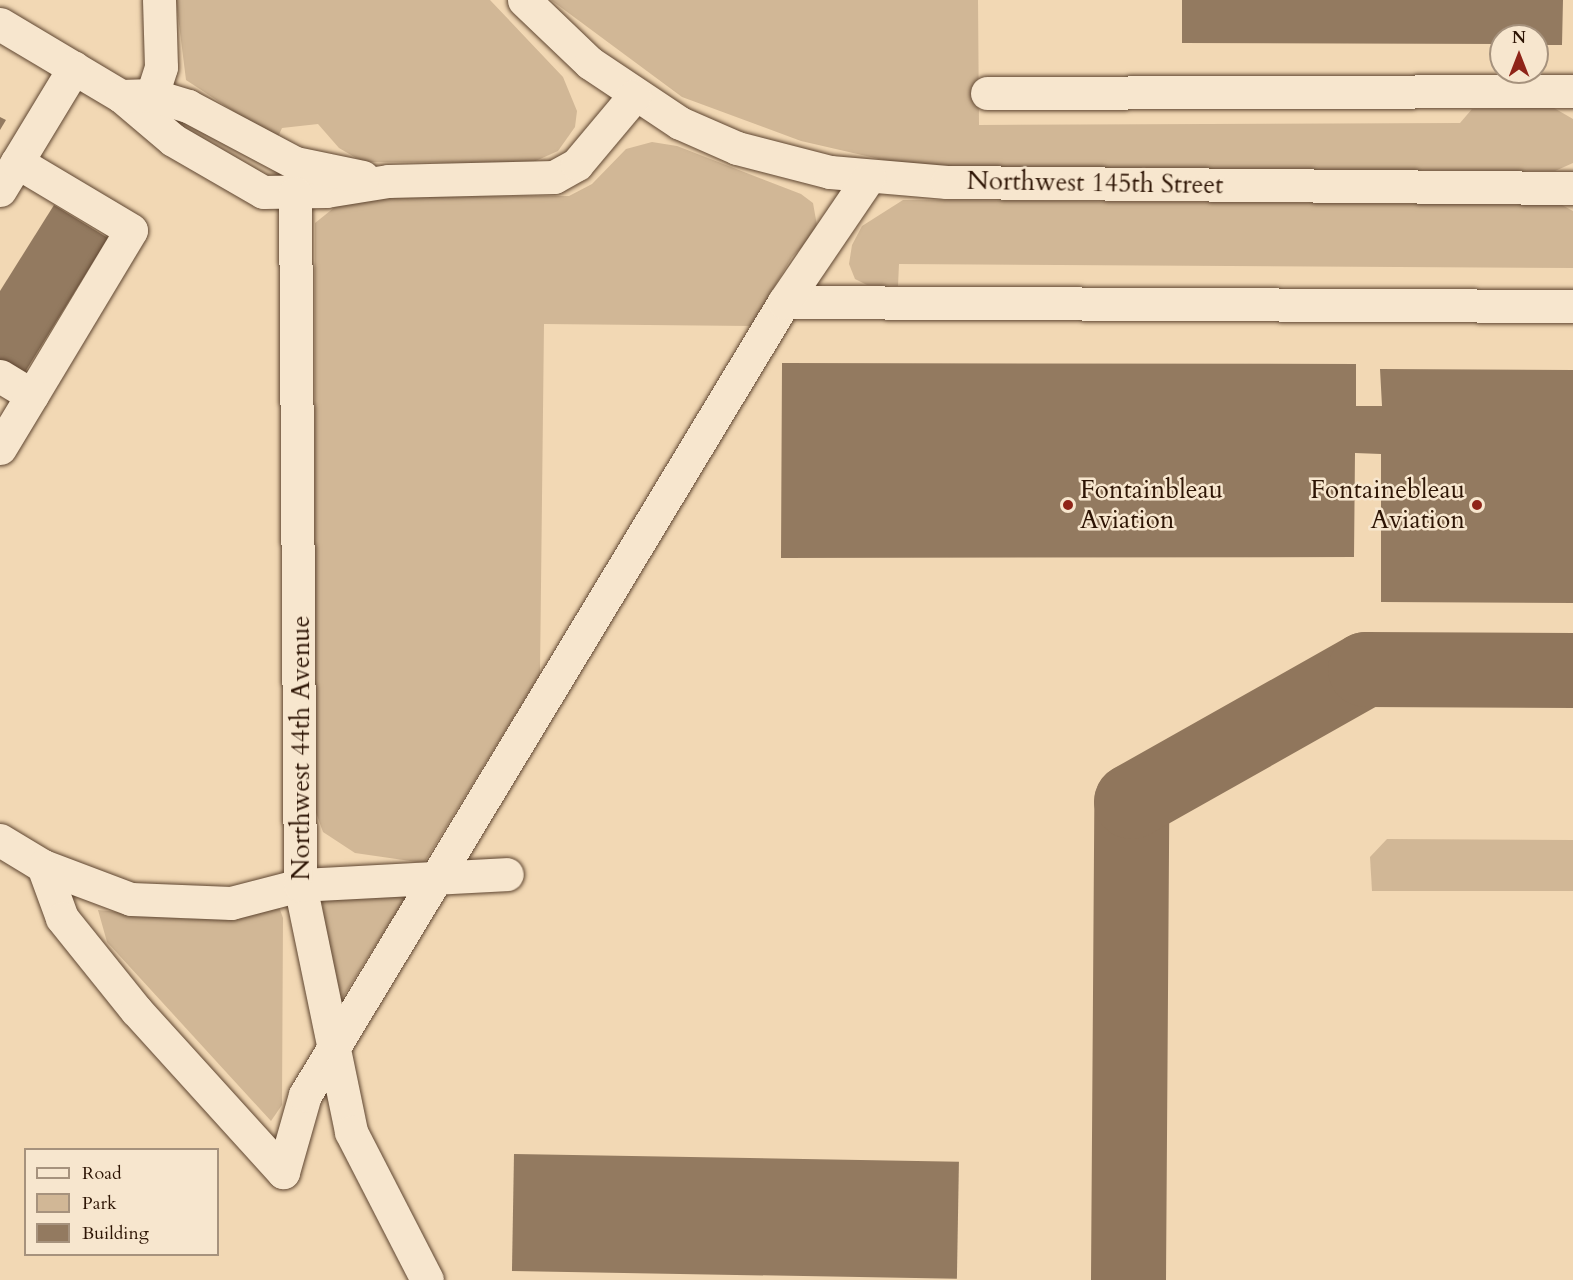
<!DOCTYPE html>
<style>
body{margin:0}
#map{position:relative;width:1573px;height:1280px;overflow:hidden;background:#f2d8b4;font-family:Cardo,serif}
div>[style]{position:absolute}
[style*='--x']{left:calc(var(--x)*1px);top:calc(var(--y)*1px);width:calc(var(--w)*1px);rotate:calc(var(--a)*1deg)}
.green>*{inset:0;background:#d1b796}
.taxiway>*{height:75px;margin:-37.5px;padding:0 37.5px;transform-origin:37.5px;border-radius:37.5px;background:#90765c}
.building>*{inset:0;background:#937a60;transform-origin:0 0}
.roads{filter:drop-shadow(0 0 2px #5e4530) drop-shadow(0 0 2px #5e4530)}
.minor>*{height:33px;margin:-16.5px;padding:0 16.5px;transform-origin:16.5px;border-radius:16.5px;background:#f7e6ce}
.dots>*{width:16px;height:16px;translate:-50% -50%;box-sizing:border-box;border:3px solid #f7e6ce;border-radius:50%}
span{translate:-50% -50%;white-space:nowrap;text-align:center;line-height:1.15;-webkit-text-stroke:5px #f7e6ce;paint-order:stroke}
.street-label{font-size:26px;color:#2d1404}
.poi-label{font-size:26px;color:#2d1404}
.left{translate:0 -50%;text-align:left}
.right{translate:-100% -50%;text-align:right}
.legend{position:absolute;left:24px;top:1148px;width:195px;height:108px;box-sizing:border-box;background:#f7e6ce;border:2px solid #a6927d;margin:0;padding:8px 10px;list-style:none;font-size:18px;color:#2d1404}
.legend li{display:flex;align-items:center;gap:12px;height:30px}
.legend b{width:30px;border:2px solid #a6927d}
.north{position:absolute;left:1489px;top:24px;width:60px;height:60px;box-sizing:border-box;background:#f7e6ce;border:2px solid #a6927d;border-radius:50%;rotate:0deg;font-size:16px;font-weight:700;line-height:24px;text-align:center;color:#2d1404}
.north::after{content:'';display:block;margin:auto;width:21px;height:27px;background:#8f2418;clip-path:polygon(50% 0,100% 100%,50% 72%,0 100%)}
</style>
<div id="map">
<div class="green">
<div style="clip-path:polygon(176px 0,490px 0,563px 77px,577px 111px,575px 127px,558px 151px,531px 163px,363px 162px,339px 148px,318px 124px,282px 128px,278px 137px,271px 136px,186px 80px)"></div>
<div style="clip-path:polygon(551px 0,978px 0,979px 125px,1460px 123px,1472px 109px,1554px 108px,1573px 119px,1573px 163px,1555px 171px,967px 168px,888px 161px,801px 141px,682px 97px)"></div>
<div style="clip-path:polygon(652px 142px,677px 146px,801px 194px,813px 203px,818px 231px,792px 257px,751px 326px,544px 324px,540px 674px,424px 863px,355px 853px,323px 832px,314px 807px,315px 223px,345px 199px,361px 197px,569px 196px,592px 184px,626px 149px)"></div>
<div style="clip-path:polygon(903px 200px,1562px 205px,1573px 211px,1573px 268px,899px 264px,898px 286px,867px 285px,855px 279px,849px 264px,852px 245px,862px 226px)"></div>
<div style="clip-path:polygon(1387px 839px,1573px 840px,1573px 891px,1372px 891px,1370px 857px)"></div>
<div style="clip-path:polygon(411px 889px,336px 1008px,322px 902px,329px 893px)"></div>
<div style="clip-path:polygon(278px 904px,283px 918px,282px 1105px,271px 1121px,107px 942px,98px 910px,185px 919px)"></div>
</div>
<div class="taxiway">
<div style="--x:1128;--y:1280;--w:479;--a:-89.6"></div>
<div style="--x:1131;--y:801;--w:269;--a:-29.4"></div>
<div style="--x:1365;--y:669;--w:208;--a:0.3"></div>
</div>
<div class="building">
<div style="clip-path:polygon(1182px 0,1563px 0,1562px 45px,1537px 45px,1537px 36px,1501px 36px,1501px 44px,1182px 43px)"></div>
<div style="clip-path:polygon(0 117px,6px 120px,0 130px)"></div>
<div style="clip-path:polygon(54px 205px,108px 238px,22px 377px,0 363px,0 291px)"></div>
<div style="clip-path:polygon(782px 363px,1356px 364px,1356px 406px,1382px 406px,1380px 369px,1573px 370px,1573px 603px,1381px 602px,1381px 454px,1355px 453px,1354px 557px,781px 558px)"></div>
<div style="left:514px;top:1154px;width:445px;height:117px;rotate:1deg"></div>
</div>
<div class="roads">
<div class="minor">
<div style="--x:524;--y:0;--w:91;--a:43.7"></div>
<div style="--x:590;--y:63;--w:108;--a:33.7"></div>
<div style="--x:680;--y:123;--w:62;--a:23.7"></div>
<div style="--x:737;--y:148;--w:96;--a:14.5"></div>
<div style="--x:830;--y:172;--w:117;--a:4.9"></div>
<div style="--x:947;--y:182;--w:626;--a:0.55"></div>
<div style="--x:0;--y:24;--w:141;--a:30.8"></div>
<div style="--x:121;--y:96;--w:68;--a:40.2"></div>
<div style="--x:173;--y:140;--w:104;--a:30"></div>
<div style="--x:263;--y:192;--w:63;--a:-0.9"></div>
<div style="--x:326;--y:191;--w:63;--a:-9.2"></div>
<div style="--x:388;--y:181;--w:166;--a:-1.4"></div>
<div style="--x:554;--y:177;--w:26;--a:-29"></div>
<div style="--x:577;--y:164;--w:89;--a:-50"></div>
<div style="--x:987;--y:93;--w:586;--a:-0.2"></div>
<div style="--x:152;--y:95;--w:29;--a:-72"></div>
<div style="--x:161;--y:67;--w:67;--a:-91.7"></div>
<div style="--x:121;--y:96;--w:31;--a:-2"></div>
<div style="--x:152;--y:95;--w:38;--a:17"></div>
<div style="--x:188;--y:106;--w:121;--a:28"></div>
<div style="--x:295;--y:163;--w:69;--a:11.6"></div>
<div style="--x:0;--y:190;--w:143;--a:-58.8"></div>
<div style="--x:295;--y:193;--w:692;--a:89.59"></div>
<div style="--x:300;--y:885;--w:252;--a:78.3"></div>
<div style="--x:351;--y:1132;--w:166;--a:62.8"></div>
<div style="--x:784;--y:302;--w:789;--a:0.29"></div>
<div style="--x:0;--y:376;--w:37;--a:31"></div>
<div style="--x:32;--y:395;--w:192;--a:-59"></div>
<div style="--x:131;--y:230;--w:133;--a:-149.2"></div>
<div style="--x:0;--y:448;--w:62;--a:-58.9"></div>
<div style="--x:0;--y:840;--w:50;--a:31.2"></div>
<div style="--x:43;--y:866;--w:94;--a:20.6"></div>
<div style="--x:131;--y:899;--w:100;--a:2.3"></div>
<div style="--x:231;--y:903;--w:71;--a:-14.6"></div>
<div style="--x:300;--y:885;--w:207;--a:-3"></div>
<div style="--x:43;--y:866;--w:55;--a:69.9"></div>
<div style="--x:62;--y:918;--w:118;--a:51.2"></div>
<div style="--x:136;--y:1010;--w:219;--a:47.8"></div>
<div style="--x:283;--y:1172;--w:80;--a:-74.1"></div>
<div style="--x:305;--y:1095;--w:926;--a:-58.87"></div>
<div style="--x:784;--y:302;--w:151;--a:-55.8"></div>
</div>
</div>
<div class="dots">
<div style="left:1068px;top:505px;background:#8f2418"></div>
<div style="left:1477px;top:505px;background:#8f2418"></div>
</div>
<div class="street-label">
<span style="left:1095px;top:183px;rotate:1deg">Northwest 145th Street</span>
<span style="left:301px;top:748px;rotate:-90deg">Northwest 44th Avenue</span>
</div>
<div class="poi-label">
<span class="left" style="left:1080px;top:505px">Fontainbleau<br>Aviation</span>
<span class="right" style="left:1465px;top:505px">Fontainebleau<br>Aviation</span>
</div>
<ul class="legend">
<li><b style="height:8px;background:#f7e6ce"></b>Road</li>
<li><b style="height:16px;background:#d1b796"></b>Park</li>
<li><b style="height:16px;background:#937a60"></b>Building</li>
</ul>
<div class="north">N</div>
</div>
